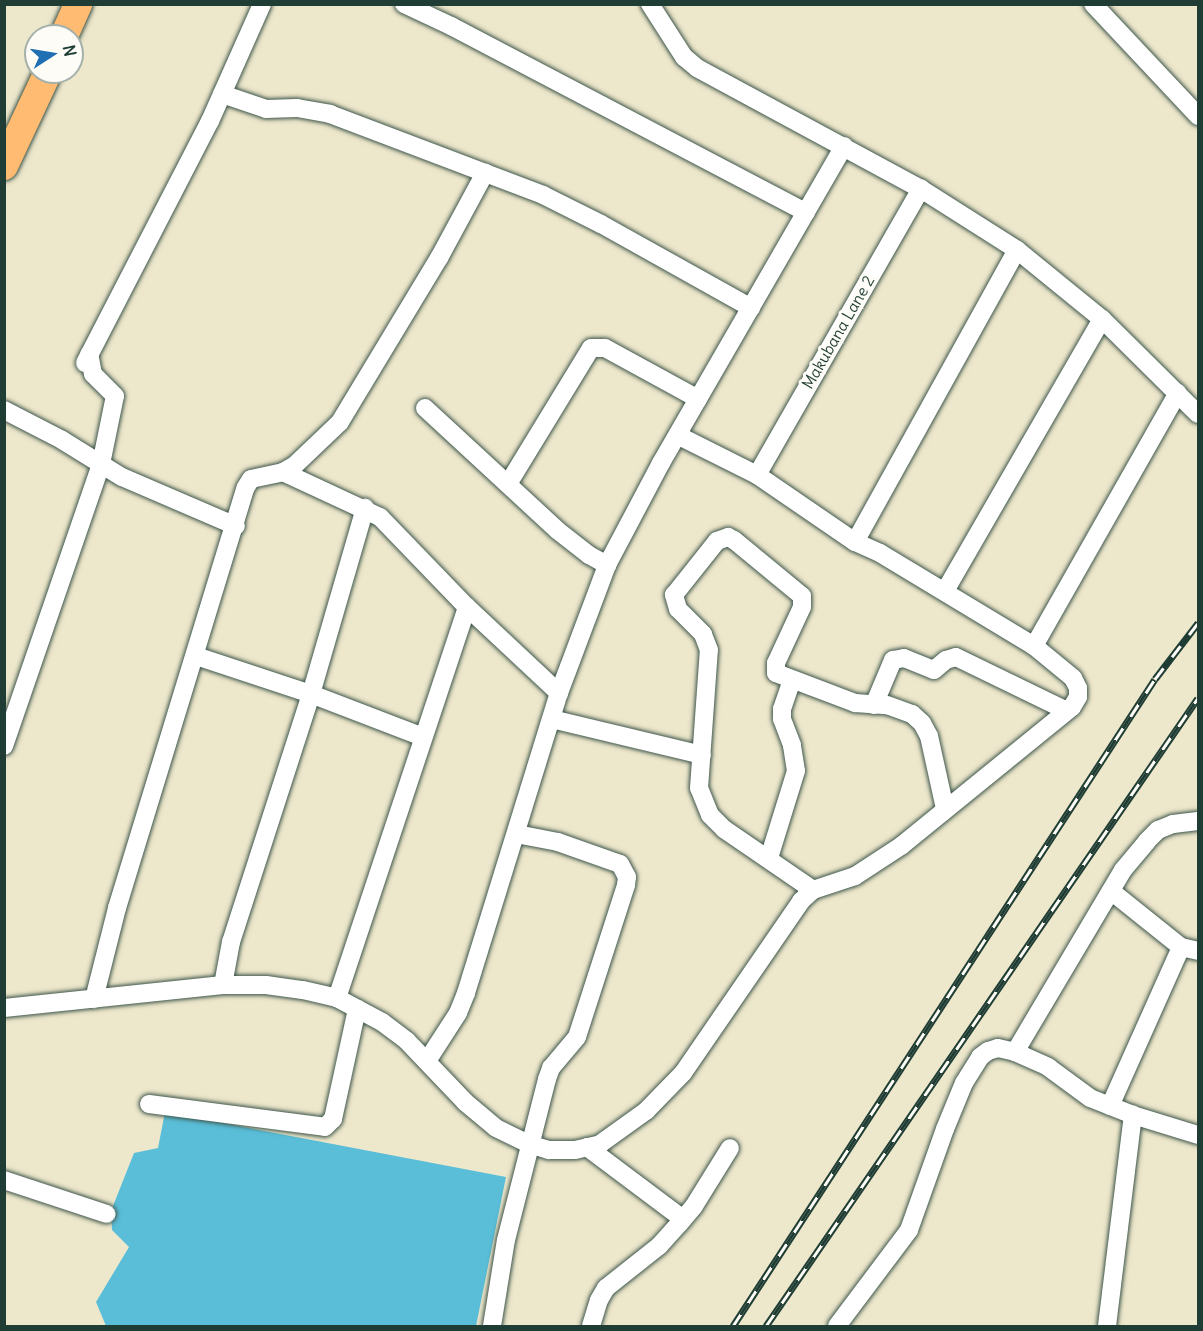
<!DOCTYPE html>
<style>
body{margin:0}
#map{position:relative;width:1203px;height:1331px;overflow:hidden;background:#ede7cb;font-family:Delius,sans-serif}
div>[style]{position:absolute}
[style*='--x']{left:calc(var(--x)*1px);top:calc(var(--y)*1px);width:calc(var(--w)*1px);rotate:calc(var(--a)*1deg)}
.water>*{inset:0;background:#5abed8}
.roads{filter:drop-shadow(0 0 2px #3e564b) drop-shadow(0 0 2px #3e564b)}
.minor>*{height:18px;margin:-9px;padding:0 9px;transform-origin:9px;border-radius:9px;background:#fff}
.primary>*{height:28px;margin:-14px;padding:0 14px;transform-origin:14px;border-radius:14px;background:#febb71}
.rail>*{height:7px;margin-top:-3.5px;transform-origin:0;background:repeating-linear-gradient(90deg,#fdfcf7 0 14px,#1f3d34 0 28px);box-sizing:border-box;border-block:2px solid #1f3d34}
span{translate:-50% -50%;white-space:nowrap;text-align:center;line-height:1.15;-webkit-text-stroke:6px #fdfcf7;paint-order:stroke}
.street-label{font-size:16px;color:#1f3d34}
.frame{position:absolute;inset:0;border:6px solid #1f3d34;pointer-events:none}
.north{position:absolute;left:24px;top:24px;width:60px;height:60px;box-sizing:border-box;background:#fdfcf7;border:2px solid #a4b0a9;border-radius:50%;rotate:78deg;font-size:16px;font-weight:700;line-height:24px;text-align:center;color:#1f3d34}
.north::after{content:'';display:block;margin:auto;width:21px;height:27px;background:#1f6fb2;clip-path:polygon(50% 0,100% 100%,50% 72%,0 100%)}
</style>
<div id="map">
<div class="water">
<div style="clip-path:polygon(165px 1112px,506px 1177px,476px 1326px,106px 1326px,96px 1302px,129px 1247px,112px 1230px,111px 1211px,134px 1153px,158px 1148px)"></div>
</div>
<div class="roads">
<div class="minor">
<div style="--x:404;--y:4;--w:52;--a:25.1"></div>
<div style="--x:451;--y:26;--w:401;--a:27.7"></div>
<div style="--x:650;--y:4;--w:63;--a:57.3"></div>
<div style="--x:684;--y:57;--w:17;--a:40"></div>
<div style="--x:697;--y:68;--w:255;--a:28.4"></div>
<div style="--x:921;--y:189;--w:114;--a:32.4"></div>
<div style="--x:1017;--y:250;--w:109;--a:39.1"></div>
<div style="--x:1102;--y:319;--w:135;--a:44.7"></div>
<div style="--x:1093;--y:4;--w:154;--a:46.8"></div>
<div style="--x:222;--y:94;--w:46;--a:18.8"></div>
<div style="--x:266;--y:109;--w:31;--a:-2"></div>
<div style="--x:297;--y:108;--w:34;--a:10"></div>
<div style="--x:330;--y:114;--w:228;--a:20.8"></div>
<div style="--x:543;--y:195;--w:65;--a:26.6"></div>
<div style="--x:601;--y:224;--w:172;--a:29.2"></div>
<div style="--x:85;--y:363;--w:272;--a:-62.7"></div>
<div style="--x:210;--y:121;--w:128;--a:-66"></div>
<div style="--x:425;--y:408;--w:180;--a:42.7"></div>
<div style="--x:557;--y:530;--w:41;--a:38"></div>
<div style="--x:589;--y:555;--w:21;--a:29"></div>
<div style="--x:4;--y:410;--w:65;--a:27.3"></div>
<div style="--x:62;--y:440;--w:70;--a:31.7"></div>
<div style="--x:122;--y:477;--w:124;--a:23.3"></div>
<div style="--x:283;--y:472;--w:107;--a:24.9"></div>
<div style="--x:380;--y:517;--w:125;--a:46"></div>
<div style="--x:467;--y:607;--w:126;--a:43.1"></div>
<div style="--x:757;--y:475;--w:330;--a:-60.2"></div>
<div style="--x:508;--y:484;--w:159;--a:-58.6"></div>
<div style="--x:591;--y:348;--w:14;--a:0"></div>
<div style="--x:605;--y:348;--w:106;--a:28.7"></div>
<div style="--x:855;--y:542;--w:334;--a:-61"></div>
<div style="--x:945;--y:591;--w:314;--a:-60"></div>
<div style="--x:1034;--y:646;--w:291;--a:-60.4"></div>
<div style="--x:196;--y:656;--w:121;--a:18.3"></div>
<div style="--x:311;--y:694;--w:120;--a:21"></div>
<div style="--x:874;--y:705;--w:49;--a:-67.1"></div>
<div style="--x:893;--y:660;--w:11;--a:-10"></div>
<div style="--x:904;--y:658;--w:32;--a:22"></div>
<div style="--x:934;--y:670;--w:16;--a:-40"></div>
<div style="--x:946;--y:660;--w:10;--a:-17"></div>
<div style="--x:956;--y:657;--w:123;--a:25.9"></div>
<div style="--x:552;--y:719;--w:154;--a:13.5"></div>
<div style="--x:4;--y:746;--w:298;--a:-71"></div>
<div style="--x:101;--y:464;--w:69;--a:-78.4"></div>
<div style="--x:115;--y:396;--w:31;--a:-135"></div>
<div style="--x:93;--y:374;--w:20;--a:-101"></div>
<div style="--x:769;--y:858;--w:91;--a:-72.8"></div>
<div style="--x:796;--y:771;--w:26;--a:-99"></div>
<div style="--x:792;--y:745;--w:28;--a:-111"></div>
<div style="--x:782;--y:719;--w:10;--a:-90"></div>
<div style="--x:782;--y:709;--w:31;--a:-71"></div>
<div style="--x:813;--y:890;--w:108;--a:-145.6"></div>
<div style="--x:724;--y:829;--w:20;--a:-135"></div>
<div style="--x:710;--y:815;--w:29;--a:-112"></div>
<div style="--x:699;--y:788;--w:138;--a:-85.9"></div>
<div style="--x:709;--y:650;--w:17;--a:-111"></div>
<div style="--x:703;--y:634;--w:35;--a:-135"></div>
<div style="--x:678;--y:609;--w:15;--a:-106"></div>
<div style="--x:674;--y:595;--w:69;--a:-51.5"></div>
<div style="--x:717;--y:541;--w:12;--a:-20"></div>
<div style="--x:728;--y:537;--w:7;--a:27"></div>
<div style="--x:734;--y:540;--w:88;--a:39.5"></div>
<div style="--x:802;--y:596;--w:11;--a:90"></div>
<div style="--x:802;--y:607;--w:62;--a:114.9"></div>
<div style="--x:776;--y:663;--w:10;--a:90"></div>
<div style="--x:776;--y:673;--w:85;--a:20.8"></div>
<div style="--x:855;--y:703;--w:32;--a:4"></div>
<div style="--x:887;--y:705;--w:27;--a:20"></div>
<div style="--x:912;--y:714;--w:13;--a:42"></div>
<div style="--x:922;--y:723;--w:15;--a:62"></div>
<div style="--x:929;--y:736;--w:75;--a:77.6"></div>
<div style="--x:1111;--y:891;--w:90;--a:38.7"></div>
<div style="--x:1181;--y:947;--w:17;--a:13"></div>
<div style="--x:223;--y:985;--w:44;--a:-79.5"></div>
<div style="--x:231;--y:942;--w:261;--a:-72.1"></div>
<div style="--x:311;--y:694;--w:194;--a:-73.8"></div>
<div style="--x:337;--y:998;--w:412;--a:-71.6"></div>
<div style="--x:94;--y:999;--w:94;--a:-75.8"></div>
<div style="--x:117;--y:908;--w:440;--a:-73"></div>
<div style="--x:246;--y:487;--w:9;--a:-58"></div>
<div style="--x:251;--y:479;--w:33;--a:-12"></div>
<div style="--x:283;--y:472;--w:14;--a:-30"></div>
<div style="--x:295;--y:465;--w:62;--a:-43.7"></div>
<div style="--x:340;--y:422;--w:192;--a:-58.9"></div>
<div style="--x:439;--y:258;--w:97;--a:-61.6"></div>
<div style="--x:4;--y:1008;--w:220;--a:-6"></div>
<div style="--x:223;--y:985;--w:43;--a:0"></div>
<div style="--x:266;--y:985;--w:37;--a:8"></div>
<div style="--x:303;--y:990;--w:35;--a:13"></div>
<div style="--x:337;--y:998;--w:51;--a:28.1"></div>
<div style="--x:382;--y:1022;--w:31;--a:37"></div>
<div style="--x:407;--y:1041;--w:84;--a:46.4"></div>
<div style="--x:465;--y:1102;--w:40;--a:40"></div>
<div style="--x:496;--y:1128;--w:37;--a:26"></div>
<div style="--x:529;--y:1144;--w:21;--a:17"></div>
<div style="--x:549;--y:1150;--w:26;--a:0"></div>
<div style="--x:575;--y:1150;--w:26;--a:-13"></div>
<div style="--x:600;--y:1144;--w:57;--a:-35.7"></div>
<div style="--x:646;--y:1111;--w:53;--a:-45.8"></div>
<div style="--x:683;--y:1073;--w:209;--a:-55.5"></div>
<div style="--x:801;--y:901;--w:16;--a:-43"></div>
<div style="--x:813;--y:890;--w:44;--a:-18.4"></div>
<div style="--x:855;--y:876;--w:55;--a:-33.1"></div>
<div style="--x:901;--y:846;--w:220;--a:-39.1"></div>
<div style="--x:1072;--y:707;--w:12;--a:-59"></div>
<div style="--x:1078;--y:697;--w:9;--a:-90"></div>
<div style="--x:1078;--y:688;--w:11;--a:-117"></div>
<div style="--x:1073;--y:678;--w:50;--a:-140.6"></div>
<div style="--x:1034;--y:646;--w:180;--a:-148.9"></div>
<div style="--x:880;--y:553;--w:27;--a:-156"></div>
<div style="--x:855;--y:542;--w:119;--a:-145.6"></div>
<div style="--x:757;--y:475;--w:89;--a:-153.4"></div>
<div style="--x:1015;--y:1052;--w:212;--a:-59.3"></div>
<div style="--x:1123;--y:870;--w:38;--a:-50"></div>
<div style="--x:1147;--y:841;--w:16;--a:-45"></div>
<div style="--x:1158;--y:830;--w:16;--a:-22"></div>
<div style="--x:1173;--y:824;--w:25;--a:-7"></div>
<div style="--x:427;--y:1061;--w:57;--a:-57.1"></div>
<div style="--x:458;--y:1013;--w:22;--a:-68"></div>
<div style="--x:466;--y:993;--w:314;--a:-72.8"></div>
<div style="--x:559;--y:693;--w:137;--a:-69.4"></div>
<div style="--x:607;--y:565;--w:115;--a:-62.1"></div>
<div style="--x:661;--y:463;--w:366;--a:-60"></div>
<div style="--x:149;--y:1104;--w:177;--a:7.4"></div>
<div style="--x:325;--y:1127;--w:11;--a:-45"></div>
<div style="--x:333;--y:1119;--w:113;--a:-77.7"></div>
<div style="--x:1110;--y:1106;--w:174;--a:-65.9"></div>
<div style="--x:587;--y:1147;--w:120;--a:36.9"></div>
<div style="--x:4;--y:1180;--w:108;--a:18.3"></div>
<div style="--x:492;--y:1326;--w:87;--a:-80.8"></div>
<div style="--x:506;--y:1240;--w:166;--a:-75.7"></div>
<div style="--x:547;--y:1079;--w:12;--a:-70"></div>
<div style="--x:551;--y:1068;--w:40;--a:-50"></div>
<div style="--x:577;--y:1037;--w:160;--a:-72.1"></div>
<div style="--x:626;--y:885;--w:8;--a:-83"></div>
<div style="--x:627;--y:877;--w:15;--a:-118"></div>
<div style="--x:620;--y:864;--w:66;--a:-160.5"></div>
<div style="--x:558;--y:842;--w:43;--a:-169.2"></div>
<div style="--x:591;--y:1326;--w:27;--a:-73"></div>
<div style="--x:599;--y:1300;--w:14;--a:-60"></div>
<div style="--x:606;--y:1288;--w:68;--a:-38.4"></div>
<div style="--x:659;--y:1246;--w:30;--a:-48"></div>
<div style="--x:679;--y:1224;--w:23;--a:-50"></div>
<div style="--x:694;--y:1206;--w:68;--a:-58.2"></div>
<div style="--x:837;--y:1326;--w:120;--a:-53.1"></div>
<div style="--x:909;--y:1230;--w:107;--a:-70.4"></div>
<div style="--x:945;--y:1129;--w:50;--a:-67.6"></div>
<div style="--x:964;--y:1083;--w:31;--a:-58"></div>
<div style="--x:980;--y:1057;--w:10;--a:-37"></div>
<div style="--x:988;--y:1051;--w:10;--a:-17"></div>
<div style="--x:998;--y:1048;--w:17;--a:13"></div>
<div style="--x:1015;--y:1052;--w:36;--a:24"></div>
<div style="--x:1048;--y:1067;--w:52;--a:36.4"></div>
<div style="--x:1090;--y:1098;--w:46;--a:21.6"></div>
<div style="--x:1133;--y:1115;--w:68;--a:17.1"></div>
<div style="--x:1107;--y:1326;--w:213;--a:-83"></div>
</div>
<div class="primary">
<div style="--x:64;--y:36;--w:35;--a:-66"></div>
<div style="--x:4;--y:166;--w:104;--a:-64.9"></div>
</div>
</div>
<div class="rail">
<div style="--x:733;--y:1326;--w:772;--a:-56.89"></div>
<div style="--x:1155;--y:679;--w:71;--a:-52.5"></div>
<div style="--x:766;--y:1326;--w:762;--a:-55.48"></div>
</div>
<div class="street-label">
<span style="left:838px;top:332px;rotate:-60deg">Makubana Lane 2</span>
</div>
<div class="frame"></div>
<div class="north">N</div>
</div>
